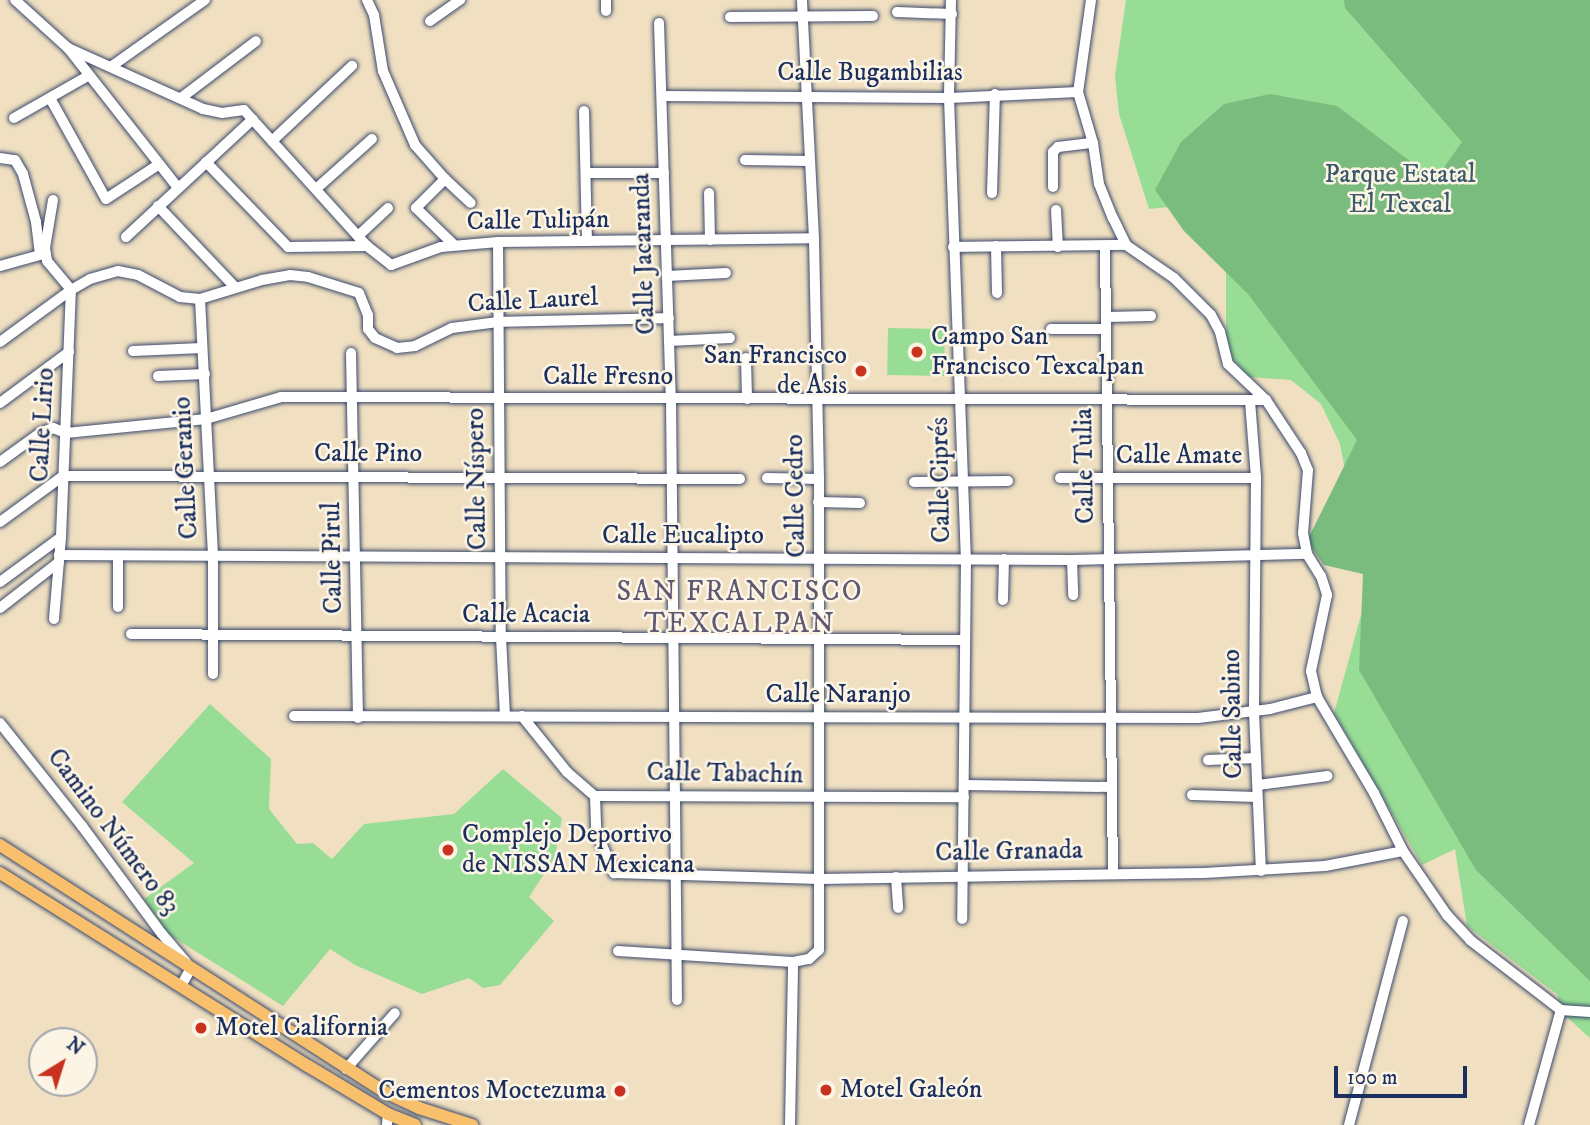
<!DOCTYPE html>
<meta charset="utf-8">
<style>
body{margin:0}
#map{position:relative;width:1590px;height:1125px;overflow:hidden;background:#f0e0c1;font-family:"IM FELL DW Pica",serif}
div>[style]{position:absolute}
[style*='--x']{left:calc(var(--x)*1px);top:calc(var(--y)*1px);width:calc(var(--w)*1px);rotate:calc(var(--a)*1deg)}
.green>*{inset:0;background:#98dd95;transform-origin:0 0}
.forest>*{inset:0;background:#7abc7e}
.roads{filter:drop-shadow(0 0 2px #3b4a6d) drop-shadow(0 0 2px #3b4a6d)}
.minor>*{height:10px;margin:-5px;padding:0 5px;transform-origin:5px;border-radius:5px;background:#fff}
.major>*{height:12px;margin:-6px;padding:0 6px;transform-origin:6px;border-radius:6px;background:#f8bf6c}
.dots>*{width:19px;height:19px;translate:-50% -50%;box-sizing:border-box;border:4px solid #fcf5e5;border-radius:50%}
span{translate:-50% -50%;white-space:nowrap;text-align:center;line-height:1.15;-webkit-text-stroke:5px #fcf5e5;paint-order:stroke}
.street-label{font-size:26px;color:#1b2f5e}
.park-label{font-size:26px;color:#3a5a6c}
.poi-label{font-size:26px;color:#1b2f5e}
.left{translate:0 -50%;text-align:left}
.right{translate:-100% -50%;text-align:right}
.neighbourhood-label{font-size:28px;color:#5e5871;letter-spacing:2px}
.north{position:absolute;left:28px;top:1027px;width:70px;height:70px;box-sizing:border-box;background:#fcf5e5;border:2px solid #a2a6af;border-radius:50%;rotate:38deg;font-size:19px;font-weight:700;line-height:28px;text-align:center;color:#1b2f5e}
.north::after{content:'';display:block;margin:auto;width:24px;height:32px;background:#c8321e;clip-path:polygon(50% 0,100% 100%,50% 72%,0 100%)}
.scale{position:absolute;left:1334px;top:1066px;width:133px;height:32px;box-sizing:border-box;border:4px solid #1b2f5e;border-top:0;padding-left:9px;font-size:21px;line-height:24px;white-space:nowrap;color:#1b2f5e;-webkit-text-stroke:5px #fcf5e5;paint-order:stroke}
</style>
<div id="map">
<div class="green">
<div style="clip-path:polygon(1126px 0,1590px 0,1590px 1038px,1560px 1011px,1558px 995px,1467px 926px,1455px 849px,1422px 865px,1334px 713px,1368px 590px,1340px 444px,1321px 404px,1291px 380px,1248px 377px,1226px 350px,1226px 264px,1199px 204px,1149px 209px,1119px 114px,1115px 76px)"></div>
<div style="left:888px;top:328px;width:57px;height:47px;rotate:1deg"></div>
<div style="clip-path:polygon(210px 704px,271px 759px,269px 809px,297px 844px,313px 843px,332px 859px,364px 824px,454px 814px,503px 769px,562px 818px,555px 857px,529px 897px,554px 921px,500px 985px,483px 988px,469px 978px,422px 994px,355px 965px,330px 949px,283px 1006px,168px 934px,144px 899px,194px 863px,122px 802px)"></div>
</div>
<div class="forest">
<div style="clip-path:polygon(1344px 0,1590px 0,1590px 981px,1476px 870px,1359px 670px,1363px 574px,1324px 565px,1307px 541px,1357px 440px,1248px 294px,1184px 231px,1155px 190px,1181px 142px,1224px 104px,1270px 94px,1337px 106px,1435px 180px,1462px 142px,1345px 8px)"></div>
</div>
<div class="roads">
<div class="minor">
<div style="--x:15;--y:0;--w:72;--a:42.2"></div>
<div style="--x:68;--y:48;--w:178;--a:51.8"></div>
<div style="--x:367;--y:0;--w:17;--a:65"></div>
<div style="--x:374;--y:15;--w:57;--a:80.9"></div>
<div style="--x:383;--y:71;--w:81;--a:66.6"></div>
<div style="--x:415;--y:145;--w:45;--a:48.6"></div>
<div style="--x:445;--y:179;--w:35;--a:43"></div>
<div style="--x:951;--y:0;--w:98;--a:91.2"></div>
<div style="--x:949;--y:98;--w:461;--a:87.9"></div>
<div style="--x:966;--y:559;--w:360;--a:90.6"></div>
<div style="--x:1091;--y:0;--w:93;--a:98"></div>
<div style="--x:1078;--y:92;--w:53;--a:73.6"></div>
<div style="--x:1093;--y:143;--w:41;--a:81.7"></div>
<div style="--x:1099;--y:184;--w:37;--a:68"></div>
<div style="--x:1113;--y:218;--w:30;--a:64"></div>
<div style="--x:1126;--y:245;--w:58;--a:34.5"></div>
<div style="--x:1174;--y:278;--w:52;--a:45"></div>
<div style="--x:1211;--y:315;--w:19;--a:62"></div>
<div style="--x:1220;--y:332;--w:33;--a:76"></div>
<div style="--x:1228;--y:364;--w:52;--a:43.5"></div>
<div style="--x:1266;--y:400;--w:64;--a:56.6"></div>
<div style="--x:1301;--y:453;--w:18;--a:68"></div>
<div style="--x:1308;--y:470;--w:63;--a:94.5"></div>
<div style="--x:1303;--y:533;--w:21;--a:79"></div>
<div style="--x:1307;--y:554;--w:26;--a:58"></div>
<div style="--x:1321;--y:576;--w:20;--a:72"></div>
<div style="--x:1327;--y:595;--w:78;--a:101.9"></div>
<div style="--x:1311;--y:671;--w:27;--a:77"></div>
<div style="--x:1317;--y:697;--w:112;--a:59.3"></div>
<div style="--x:1374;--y:793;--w:65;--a:63.4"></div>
<div style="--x:1403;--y:851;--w:78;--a:55.5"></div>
<div style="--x:1447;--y:915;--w:34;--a:47"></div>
<div style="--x:1470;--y:940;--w:115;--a:37.6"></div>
<div style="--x:606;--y:11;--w:11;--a:-90"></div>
<div style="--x:897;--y:12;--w:55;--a:2.1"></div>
<div style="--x:730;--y:17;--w:143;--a:-0.4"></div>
<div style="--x:430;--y:21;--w:37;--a:-35"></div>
<div style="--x:659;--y:23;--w:377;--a:88.2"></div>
<div style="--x:671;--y:400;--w:600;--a:89.43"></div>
<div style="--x:68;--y:48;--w:148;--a:24.3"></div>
<div style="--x:203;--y:109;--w:19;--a:12"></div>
<div style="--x:222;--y:113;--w:22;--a:-8"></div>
<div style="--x:244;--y:110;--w:183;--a:47.9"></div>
<div style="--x:367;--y:246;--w:31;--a:38"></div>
<div style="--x:391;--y:265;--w:53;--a:-19.8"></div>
<div style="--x:441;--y:247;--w:57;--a:-5"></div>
<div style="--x:498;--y:242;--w:316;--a:-0.7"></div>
<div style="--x:112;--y:66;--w:114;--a:-35.4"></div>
<div style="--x:663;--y:96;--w:286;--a:0.4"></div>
<div style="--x:949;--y:98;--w:129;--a:-2.7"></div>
<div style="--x:50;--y:98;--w:115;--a:61"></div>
<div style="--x:106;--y:199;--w:62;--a:-33.2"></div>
<div style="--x:181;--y:98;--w:94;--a:-37.2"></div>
<div style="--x:584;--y:111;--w:130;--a:88.7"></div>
<div style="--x:14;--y:118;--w:85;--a:-29.6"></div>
<div style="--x:272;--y:141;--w:110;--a:-43.2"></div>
<div style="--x:0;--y:158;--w:15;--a:8"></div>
<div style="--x:15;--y:160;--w:16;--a:60"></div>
<div style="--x:23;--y:174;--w:50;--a:74.8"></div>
<div style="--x:36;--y:222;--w:33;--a:83"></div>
<div style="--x:40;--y:255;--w:41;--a:164.6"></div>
<div style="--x:745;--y:160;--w:65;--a:0.9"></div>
<div style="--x:206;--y:162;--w:118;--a:46"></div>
<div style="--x:288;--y:247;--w:79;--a:-0.7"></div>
<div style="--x:587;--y:173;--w:77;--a:0"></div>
<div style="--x:445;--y:179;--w:41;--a:135"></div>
<div style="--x:416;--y:208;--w:53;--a:44.2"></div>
<div style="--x:1053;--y:187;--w:35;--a:-90"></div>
<div style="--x:1053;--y:152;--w:7;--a:-45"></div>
<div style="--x:1058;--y:147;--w:35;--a:-7"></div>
<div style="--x:316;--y:189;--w:75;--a:-41.8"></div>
<div style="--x:709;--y:193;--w:47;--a:88.8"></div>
<div style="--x:992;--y:193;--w:99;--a:-88.3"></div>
<div style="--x:53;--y:200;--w:49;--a:99.5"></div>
<div style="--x:45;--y:248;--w:13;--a:81"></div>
<div style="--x:47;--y:261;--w:38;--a:50"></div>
<div style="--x:158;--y:206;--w:112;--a:46.5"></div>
<div style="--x:1056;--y:210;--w:37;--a:87"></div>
<div style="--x:358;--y:236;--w:41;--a:-43"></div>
<div style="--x:126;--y:237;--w:173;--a:-42.9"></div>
<div style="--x:498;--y:242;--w:395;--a:89.6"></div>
<div style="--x:501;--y:637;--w:79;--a:87.1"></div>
<div style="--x:996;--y:246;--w:47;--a:88.8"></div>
<div style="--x:953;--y:247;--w:173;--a:-0.7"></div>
<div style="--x:1105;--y:247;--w:627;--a:89.27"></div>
<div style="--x:667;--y:276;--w:59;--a:-2.9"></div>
<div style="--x:200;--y:299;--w:257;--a:87.1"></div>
<div style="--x:213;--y:556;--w:118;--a:90"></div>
<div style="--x:1106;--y:317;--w:45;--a:-1.3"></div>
<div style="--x:1051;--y:329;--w:54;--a:0"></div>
<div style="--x:669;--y:341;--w:61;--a:-2.8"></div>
<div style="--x:0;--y:342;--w:88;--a:-36.2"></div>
<div style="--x:71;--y:290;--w:22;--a:-30"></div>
<div style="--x:90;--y:279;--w:29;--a:-16"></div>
<div style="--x:118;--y:271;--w:20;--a:11"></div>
<div style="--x:138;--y:275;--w:47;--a:27.6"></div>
<div style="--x:180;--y:297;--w:20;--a:6"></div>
<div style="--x:200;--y:299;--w:65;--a:-17"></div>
<div style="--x:262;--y:280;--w:28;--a:-10"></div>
<div style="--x:290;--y:275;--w:18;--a:6"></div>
<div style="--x:308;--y:277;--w:53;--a:17.4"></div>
<div style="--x:359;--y:293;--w:24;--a:68"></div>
<div style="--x:368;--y:315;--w:14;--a:90"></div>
<div style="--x:368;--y:329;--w:11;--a:52"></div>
<div style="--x:375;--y:338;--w:24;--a:24"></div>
<div style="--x:397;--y:348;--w:18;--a:-6"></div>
<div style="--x:415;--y:346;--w:41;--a:-25.9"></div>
<div style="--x:452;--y:328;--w:46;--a:-7.4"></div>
<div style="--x:498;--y:322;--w:171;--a:-1.3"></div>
<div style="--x:133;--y:351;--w:69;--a:-2.5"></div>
<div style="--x:351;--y:353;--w:365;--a:88.9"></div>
<div style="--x:746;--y:358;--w:41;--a:88.6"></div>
<div style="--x:158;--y:376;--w:47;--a:-2.4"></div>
<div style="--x:1250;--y:401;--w:77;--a:85.5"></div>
<div style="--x:1256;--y:478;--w:234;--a:90.5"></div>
<div style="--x:1254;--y:712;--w:159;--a:87.5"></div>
<div style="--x:0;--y:403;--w:86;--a:-36.5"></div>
<div style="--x:0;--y:462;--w:49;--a:-35.9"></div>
<div style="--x:40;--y:433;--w:14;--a:-21"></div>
<div style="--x:53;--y:428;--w:14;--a:21"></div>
<div style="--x:66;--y:433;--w:141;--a:-5.7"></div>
<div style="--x:206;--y:419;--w:78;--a:-16.3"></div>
<div style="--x:281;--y:397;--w:985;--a:0.17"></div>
<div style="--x:767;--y:478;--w:52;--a:1.1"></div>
<div style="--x:1060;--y:478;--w:196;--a:0"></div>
<div style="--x:914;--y:482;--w:94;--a:-0.6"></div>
<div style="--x:818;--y:502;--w:42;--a:1.4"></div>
<div style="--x:0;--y:522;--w:78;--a:-36.1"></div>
<div style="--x:63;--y:476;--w:677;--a:0.25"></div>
<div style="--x:59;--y:555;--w:1013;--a:0.28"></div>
<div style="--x:1072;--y:560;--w:235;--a:-1.5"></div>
<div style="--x:1072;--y:560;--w:35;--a:88"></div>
<div style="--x:0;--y:582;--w:76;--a:-36.4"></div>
<div style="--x:1003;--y:600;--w:41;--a:-88.6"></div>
<div style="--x:118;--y:607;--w:51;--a:-90"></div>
<div style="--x:0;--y:608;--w:75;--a:-37.9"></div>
<div style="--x:54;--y:619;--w:82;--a:-85.1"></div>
<div style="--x:61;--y:537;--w:247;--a:-87.7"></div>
<div style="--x:131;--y:634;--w:833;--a:0.41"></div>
<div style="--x:294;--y:716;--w:904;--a:0.13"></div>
<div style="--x:1198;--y:718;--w:73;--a:-7.1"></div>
<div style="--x:1270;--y:709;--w:49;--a:-14.3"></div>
<div style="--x:522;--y:716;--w:72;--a:51.2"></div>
<div style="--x:567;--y:772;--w:37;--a:41"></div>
<div style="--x:595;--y:796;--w:369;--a:0.2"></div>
<div style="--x:0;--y:723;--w:132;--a:51.5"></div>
<div style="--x:82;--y:826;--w:134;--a:53.5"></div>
<div style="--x:162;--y:934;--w:45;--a:49.5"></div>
<div style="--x:191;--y:968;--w:21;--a:119"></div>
<div style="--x:1208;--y:760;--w:48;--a:-2.4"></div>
<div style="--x:965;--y:785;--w:146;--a:0.8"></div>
<div style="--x:1258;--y:785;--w:70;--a:-7.4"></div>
<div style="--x:1192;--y:795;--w:65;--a:1.8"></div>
<div style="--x:595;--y:796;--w:35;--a:88"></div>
<div style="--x:596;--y:831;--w:46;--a:66.8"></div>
<div style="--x:614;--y:873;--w:206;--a:1.7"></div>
<div style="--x:820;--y:879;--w:384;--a:-0.9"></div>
<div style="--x:1204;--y:873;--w:121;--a:-3.3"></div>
<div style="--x:1325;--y:866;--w:79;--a:-10.9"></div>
<div style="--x:896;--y:877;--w:31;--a:86"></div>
<div style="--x:618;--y:951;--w:175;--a:3.6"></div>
<div style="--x:793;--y:962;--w:16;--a:-11"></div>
<div style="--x:809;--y:959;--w:13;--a:-42"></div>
<div style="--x:819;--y:950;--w:471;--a:-90"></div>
<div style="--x:819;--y:479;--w:241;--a:-91.2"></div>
<div style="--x:814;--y:238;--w:238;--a:-92.9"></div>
<div style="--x:1561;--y:1010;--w:29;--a:4"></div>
<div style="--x:346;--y:1069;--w:74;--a:-48.8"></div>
<div style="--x:387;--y:1125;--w:11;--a:-85"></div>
<div style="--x:790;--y:1125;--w:163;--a:-88.9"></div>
<div style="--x:1349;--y:1125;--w:211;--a:-75.2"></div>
<div style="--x:1529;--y:1125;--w:119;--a:-74.5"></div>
</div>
<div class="major">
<div style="--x:0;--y:845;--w:460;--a:32.7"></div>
<div style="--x:387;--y:1093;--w:35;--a:25"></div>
<div style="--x:419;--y:1108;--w:56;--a:17.8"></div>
<div style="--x:0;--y:873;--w:363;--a:32.1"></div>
<div style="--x:308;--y:1066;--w:93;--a:31"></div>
<div style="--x:388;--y:1114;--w:29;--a:22"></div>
</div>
</div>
<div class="dots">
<div style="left:917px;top:352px;background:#c8321e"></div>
<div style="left:861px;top:371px;background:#c8321e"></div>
<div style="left:448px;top:850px;background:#c8321e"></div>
<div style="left:201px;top:1028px;background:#c8321e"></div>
<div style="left:826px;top:1090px;background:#c8321e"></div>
<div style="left:620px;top:1091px;background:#c8321e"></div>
</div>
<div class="street-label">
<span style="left:870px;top:73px">Calle Bugambilias</span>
<span style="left:538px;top:221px;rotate:-1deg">Calle Tulipán</span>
<span style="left:644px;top:254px;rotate:-92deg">Calle Jacaranda</span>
<span style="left:533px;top:301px;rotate:-3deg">Calle Laurel</span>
<span style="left:608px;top:377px">Calle Fresno</span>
<span style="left:43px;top:425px;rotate:-87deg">Calle Lirio</span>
<span style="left:368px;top:454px">Calle Pino</span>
<span style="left:1179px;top:456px">Calle Amate</span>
<span style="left:1085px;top:466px;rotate:-91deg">Calle Tulia</span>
<span style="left:186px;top:468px;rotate:-93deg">Calle Geranio</span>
<span style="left:477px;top:479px;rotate:-91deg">Calle Níspero</span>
<span style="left:941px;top:480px;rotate:-91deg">Calle Ciprés</span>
<span style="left:796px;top:496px;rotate:-91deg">Calle Cedro</span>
<span style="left:683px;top:536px">Calle Eucalipto</span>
<span style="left:333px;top:558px;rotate:-91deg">Calle Pirul</span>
<span style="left:526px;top:615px">Calle Acacia</span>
<span style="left:838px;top:695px">Calle Naranjo</span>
<span style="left:1233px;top:714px;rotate:-91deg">Calle Sabino</span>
<span style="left:725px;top:774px;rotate:1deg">Calle Tabachín</span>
<span style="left:113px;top:832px;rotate:53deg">Camino Número 83</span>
<span style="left:1009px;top:852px;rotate:-1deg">Calle Granada</span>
</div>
<div class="park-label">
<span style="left:1400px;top:190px">Parque Estatal<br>El Texcal</span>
</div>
<div class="poi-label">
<span class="left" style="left:931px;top:352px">Campo San<br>Francisco Texcalpan</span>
<span class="right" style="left:847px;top:371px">San Francisco<br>de Asis</span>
<span class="left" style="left:462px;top:850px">Complejo Deportivo<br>de NISSAN Mexicana</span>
<span class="left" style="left:215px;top:1028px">Motel California</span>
<span class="left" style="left:840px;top:1090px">Motel Galeón</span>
<span class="right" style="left:606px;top:1091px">Cementos Moctezuma</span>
</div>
<div class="neighbourhood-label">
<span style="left:740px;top:608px">SAN FRANCISCO<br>TEXCALPAN</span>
</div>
<div class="north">N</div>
<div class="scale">100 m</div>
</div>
